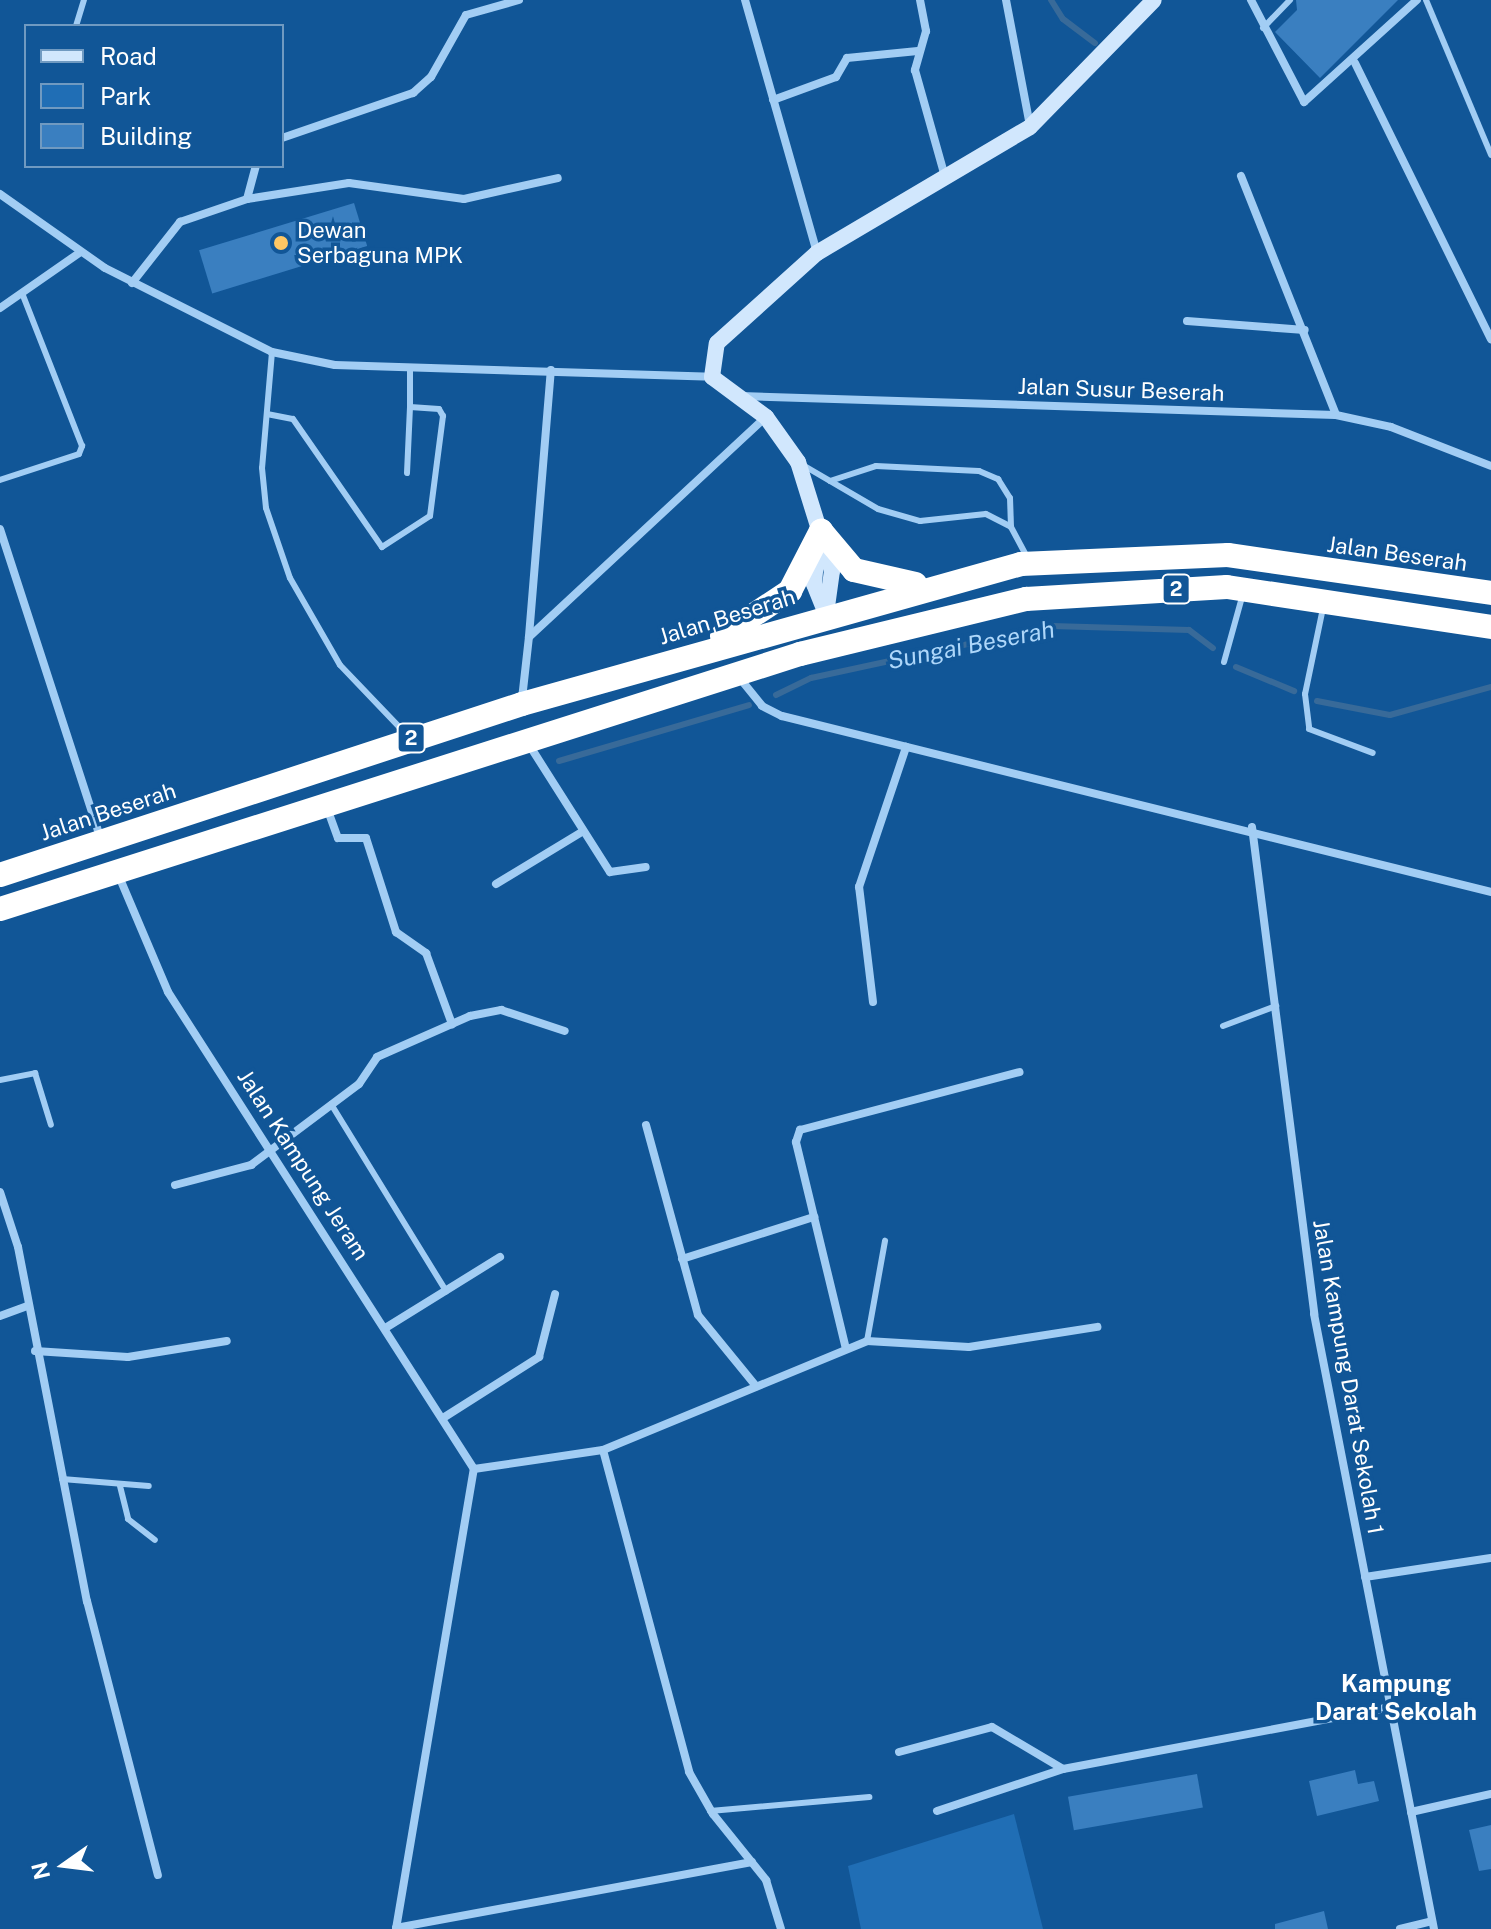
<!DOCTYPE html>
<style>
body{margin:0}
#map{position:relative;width:1491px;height:1929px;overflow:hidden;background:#115697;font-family:"Public Sans",sans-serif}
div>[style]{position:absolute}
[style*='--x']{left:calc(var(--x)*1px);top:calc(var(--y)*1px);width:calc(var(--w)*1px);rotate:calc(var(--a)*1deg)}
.green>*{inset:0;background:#206eb5}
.stream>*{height:6px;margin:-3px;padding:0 3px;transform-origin:3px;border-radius:3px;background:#386a99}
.building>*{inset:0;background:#3a7fc0;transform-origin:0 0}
.lane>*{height:6px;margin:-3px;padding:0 3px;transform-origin:3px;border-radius:3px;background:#a2cdf4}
.street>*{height:8px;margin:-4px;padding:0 4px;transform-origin:4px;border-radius:4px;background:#a2cdf4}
.secondary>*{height:16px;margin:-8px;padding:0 8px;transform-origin:8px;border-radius:8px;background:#d1e7fd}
.highway>*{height:24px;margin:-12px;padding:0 12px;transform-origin:12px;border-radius:12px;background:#fff}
.dots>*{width:22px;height:22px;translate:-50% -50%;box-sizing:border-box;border:4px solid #115697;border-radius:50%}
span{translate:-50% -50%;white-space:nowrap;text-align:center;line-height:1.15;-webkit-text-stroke:7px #115697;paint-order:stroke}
.shield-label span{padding:2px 6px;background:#115697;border:2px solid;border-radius:6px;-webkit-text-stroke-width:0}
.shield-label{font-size:20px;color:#fff;font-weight:700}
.poi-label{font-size:22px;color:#fff}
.left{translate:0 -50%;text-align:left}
.street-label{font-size:22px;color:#fff}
.water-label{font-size:24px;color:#aed7fa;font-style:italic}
.neighbourhood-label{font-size:24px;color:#fff;font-weight:700}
.legend{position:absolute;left:24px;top:24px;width:260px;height:144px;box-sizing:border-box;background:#115697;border:2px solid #709ac1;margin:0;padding:10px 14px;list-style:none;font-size:24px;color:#fff}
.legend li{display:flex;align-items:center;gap:16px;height:40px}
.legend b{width:40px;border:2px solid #709ac1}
.north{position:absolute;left:24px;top:1825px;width:80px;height:80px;-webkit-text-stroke:6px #115697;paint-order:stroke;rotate:256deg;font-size:22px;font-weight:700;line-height:32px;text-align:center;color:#fff}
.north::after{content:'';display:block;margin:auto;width:28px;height:36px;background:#fff;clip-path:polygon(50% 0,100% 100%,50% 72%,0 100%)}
</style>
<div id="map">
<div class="green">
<div style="clip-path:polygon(1014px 1814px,1043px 1929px,861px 1929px,848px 1866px)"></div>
</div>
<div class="stream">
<div style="--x:1051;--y:0;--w:22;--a:58"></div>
<div style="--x:1063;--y:19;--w:40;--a:37"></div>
<div style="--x:1236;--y:667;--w:63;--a:22.5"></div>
<div style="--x:776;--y:695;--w:39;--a:-26"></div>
<div style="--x:811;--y:678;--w:247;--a:-12.2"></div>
<div style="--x:1052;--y:626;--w:137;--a:1.7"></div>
<div style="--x:1189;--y:630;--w:30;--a:37"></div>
<div style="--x:1317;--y:701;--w:74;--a:10.9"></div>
<div style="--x:1390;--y:715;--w:105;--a:-15.5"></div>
<div style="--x:559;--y:761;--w:198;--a:-16.4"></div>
</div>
<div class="building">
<div style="clip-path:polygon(1296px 0,1398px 0,1320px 78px,1275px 32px,1297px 10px)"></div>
<div style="left:354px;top:203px;width:45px;height:162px;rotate:73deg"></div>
<div style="clip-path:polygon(1355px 1770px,1358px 1784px,1374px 1781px,1379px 1801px,1317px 1816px,1309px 1781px)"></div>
<div style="left:1197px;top:1774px;width:34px;height:131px;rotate:80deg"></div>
<div style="clip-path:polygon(1491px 1825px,1491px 1869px,1479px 1871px,1469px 1830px)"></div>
<div style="clip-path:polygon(1324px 1911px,1328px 1929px,1275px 1929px,1275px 1924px)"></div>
</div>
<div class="lane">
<div style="--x:1426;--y:0;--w:168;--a:67.2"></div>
<div style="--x:76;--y:26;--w:27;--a:-73"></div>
<div style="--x:1263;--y:28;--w:39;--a:-46"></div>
<div style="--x:272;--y:352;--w:116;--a:94.9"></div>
<div style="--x:262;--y:468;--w:40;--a:84.3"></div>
<div style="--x:266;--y:508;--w:74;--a:71.1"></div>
<div style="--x:290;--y:578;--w:100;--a:60.1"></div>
<div style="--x:340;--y:665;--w:97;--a:46.3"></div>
<div style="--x:267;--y:414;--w:26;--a:11"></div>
<div style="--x:293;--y:419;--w:156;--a:55.2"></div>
<div style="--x:382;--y:547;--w:57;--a:-32.9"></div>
<div style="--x:430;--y:516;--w:101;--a:-82.6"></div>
<div style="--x:443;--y:416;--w:8;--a:-120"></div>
<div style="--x:439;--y:409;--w:29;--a:-176"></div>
<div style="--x:410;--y:407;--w:40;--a:-90"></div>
<div style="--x:801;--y:464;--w:89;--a:30.3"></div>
<div style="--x:878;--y:509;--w:44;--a:15.9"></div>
<div style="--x:920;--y:521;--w:66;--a:-6.1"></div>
<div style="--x:986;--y:514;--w:28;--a:27"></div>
<div style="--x:1011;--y:527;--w:34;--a:62"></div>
<div style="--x:407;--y:473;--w:66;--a:-87.4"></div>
<div style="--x:0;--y:480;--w:83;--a:-18.2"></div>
<div style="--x:79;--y:454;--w:9;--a:-69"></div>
<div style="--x:82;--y:446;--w:164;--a:-111.4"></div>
<div style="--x:830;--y:481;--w:48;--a:-18.1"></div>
<div style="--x:876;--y:466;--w:103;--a:2.8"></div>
<div style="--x:979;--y:471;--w:21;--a:23"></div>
<div style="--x:998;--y:479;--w:22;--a:58"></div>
<div style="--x:1010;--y:498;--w:29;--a:88"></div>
<div style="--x:1323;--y:608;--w:88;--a:101.8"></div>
<div style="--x:1305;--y:694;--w:35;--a:83"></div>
<div style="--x:1309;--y:729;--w:68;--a:20.6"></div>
<div style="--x:1224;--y:662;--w:67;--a:-74.5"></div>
<div style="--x:1223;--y:1026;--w:57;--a:-20.7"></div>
<div style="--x:0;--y:1080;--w:36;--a:-11"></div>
<div style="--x:35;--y:1073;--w:54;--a:72.9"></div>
<div style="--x:331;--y:1104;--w:220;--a:58.4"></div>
<div style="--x:867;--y:1341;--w:102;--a:-79.8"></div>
<div style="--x:62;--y:1479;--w:87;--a:4.6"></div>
<div style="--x:120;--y:1486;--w:34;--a:76"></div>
<div style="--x:128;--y:1519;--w:34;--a:38"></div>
<div style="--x:710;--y:1811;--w:160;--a:-5"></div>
</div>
<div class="street">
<div style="--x:745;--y:0;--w:263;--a:74.1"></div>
<div style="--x:920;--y:0;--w:32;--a:79"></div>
<div style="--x:926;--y:31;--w:41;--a:105.8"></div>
<div style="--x:915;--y:70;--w:111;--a:74.3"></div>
<div style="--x:1006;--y:0;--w:128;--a:79.2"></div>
<div style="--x:1251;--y:0;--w:115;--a:62.5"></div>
<div style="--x:1304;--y:102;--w:152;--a:-42.1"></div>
<div style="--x:1355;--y:63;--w:308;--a:63.8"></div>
<div style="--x:773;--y:100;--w:67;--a:-20.1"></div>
<div style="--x:836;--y:77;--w:22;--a:-60"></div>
<div style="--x:847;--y:58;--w:71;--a:-5.6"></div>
<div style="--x:282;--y:138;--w:139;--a:-19"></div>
<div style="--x:413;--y:93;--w:24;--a:-42"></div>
<div style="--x:431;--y:77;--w:71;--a:-60.6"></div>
<div style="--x:466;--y:15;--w:55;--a:-15.8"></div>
<div style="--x:1241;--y:176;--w:257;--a:68.3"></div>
<div style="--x:0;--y:194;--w:128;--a:35.2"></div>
<div style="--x:105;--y:268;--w:187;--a:26.7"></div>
<div style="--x:272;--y:352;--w:64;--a:11.7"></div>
<div style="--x:335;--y:365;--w:377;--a:1.8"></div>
<div style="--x:247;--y:199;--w:34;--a:-75"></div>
<div style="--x:132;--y:283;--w:78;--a:-51.8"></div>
<div style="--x:180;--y:222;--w:71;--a:-18.9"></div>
<div style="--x:247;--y:199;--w:103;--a:-8.9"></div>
<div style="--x:349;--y:183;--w:116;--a:7.9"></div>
<div style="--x:464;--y:199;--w:96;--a:-12.6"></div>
<div style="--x:0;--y:308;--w:96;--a:-34.8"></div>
<div style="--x:1187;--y:321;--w:118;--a:4.4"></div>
<div style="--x:741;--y:396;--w:595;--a:1.83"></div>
<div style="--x:1336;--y:415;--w:56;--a:12.3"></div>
<div style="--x:1391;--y:427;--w:107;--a:21.3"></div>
<div style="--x:0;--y:529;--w:327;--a:72"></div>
<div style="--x:529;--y:636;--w:267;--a:-85.3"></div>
<div style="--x:738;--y:676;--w:38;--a:51"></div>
<div style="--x:762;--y:706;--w:22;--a:27"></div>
<div style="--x:782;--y:716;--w:731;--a:13.94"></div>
<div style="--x:522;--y:699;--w:62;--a:-83.6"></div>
<div style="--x:529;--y:637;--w:323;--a:-42.9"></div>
<div style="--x:528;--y:743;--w:153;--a:57.6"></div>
<div style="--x:610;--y:872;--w:36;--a:-8"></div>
<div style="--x:327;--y:808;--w:32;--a:70"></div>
<div style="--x:338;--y:838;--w:28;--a:0"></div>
<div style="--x:366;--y:838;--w:99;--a:72.3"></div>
<div style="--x:396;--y:932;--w:37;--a:35"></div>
<div style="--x:426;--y:953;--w:76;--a:69.9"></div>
<div style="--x:1252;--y:827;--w:491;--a:82.7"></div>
<div style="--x:1314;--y:1314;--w:627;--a:78.96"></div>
<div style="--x:118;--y:874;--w:128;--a:67"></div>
<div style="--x:168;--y:992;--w:567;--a:57.32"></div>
<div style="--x:496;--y:884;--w:100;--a:-31.2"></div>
<div style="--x:873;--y:1002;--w:116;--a:-96.9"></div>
<div style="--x:859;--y:887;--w:148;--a:-71.4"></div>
<div style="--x:646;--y:1125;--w:197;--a:74.7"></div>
<div style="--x:698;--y:1315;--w:92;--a:50.8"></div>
<div style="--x:175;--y:1185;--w:79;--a:-14.7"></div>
<div style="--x:251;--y:1165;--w:135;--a:-36.9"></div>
<div style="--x:359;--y:1084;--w:32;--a:-56"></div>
<div style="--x:377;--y:1057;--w:102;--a:-23.8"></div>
<div style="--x:470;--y:1016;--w:32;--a:-11"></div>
<div style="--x:501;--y:1010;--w:67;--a:18.2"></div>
<div style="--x:0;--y:1192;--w:58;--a:71.9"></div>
<div style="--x:18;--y:1247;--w:361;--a:79"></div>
<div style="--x:87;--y:1601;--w:283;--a:75.5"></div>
<div style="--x:682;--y:1259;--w:139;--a:-17.7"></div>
<div style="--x:0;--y:1316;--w:29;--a:-20"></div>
<div style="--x:387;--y:1327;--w:133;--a:-31.8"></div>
<div style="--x:846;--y:1349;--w:213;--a:-103.6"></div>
<div style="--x:796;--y:1142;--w:13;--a:-72"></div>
<div style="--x:800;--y:1130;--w:227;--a:-14.8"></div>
<div style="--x:35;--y:1351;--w:93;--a:3.7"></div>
<div style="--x:128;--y:1357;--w:100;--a:-9.2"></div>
<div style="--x:443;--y:1418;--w:114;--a:-32.4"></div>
<div style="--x:539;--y:1357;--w:65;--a:-75.7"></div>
<div style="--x:603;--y:1450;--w:333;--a:75"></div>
<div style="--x:689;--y:1772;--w:48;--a:60.3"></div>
<div style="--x:713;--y:1814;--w:85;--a:51.2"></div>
<div style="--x:766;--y:1880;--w:51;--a:73"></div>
<div style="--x:474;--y:1469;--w:130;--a:-8.4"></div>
<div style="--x:603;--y:1450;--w:286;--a:-22.4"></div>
<div style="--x:867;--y:1341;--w:102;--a:3.4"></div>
<div style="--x:969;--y:1347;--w:130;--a:-8.9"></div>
<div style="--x:1365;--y:1577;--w:127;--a:-8.6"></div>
<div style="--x:899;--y:1752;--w:96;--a:-15"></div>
<div style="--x:992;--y:1727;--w:82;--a:30.6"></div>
<div style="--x:937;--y:1811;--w:133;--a:-18.4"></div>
<div style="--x:1063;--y:1769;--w:335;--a:-10.7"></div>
<div style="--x:1411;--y:1812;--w:82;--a:-12.7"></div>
<div style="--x:396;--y:1928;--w:362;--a:-10.5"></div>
<div style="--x:396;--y:1929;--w:467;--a:-80.4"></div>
<div style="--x:1400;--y:1929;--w:33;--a:-14"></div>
</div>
<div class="secondary">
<div style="--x:817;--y:549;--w:35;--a:95"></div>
<div style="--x:814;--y:584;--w:32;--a:68"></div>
<div style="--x:826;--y:614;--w:43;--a:-82.1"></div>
<div style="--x:832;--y:571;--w:114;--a:-107.3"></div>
<div style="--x:798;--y:462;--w:55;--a:-125.4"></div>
<div style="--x:766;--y:417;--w:67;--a:-143.5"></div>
<div style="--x:712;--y:377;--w:34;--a:-82"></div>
<div style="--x:717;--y:343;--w:135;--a:-42"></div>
<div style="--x:817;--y:253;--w:247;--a:-30.6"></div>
<div style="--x:1030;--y:127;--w:177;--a:-45.7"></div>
</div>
<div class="highway">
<div style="--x:722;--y:636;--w:82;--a:-33.5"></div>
<div style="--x:790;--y:591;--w:68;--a:-62.7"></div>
<div style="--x:821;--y:531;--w:51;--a:49.8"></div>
<div style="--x:854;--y:570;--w:63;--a:12.9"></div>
<div style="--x:0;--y:875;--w:549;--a:-18.14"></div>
<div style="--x:522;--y:704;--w:518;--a:-15.67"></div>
<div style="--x:1021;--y:564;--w:207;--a:-2.5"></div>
<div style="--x:1228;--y:555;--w:266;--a:8.2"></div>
<div style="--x:0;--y:909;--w:840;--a:-17.68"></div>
<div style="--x:800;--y:654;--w:233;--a:-13.7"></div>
<div style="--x:1026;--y:599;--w:201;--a:-3.4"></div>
<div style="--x:1227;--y:587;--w:267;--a:8.6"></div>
</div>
<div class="dots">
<div style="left:281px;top:243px;background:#ffc764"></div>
</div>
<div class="shield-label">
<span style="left:1176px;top:589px">2</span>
<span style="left:411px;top:738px">2</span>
</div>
<div class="poi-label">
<span class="left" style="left:297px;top:243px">Dewan<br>Serbaguna MPK</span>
</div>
<div class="street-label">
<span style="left:1121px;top:390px;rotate:2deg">Jalan Susur Beserah</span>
<span style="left:1397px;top:554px;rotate:8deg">Jalan Beserah</span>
<span style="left:727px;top:617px;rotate:-17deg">Jalan Beserah</span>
<span style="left:108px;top:812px;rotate:-18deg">Jalan Beserah</span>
<span style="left:303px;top:1165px;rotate:57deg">Jalan Kampung Jeram</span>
<span style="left:1348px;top:1377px;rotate:80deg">Jalan Kampung Darat Sekolah 1</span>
</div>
<div class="water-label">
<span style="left:971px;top:645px;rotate:-11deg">Sungai Beserah</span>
</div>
<div class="neighbourhood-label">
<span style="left:1396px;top:1698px">Kampung<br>Darat Sekolah</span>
</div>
<ul class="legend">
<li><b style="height:10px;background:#d1e7fd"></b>Road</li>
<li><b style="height:22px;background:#206eb5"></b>Park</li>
<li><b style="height:22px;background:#3a7fc0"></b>Building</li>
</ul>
<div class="north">N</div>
</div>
